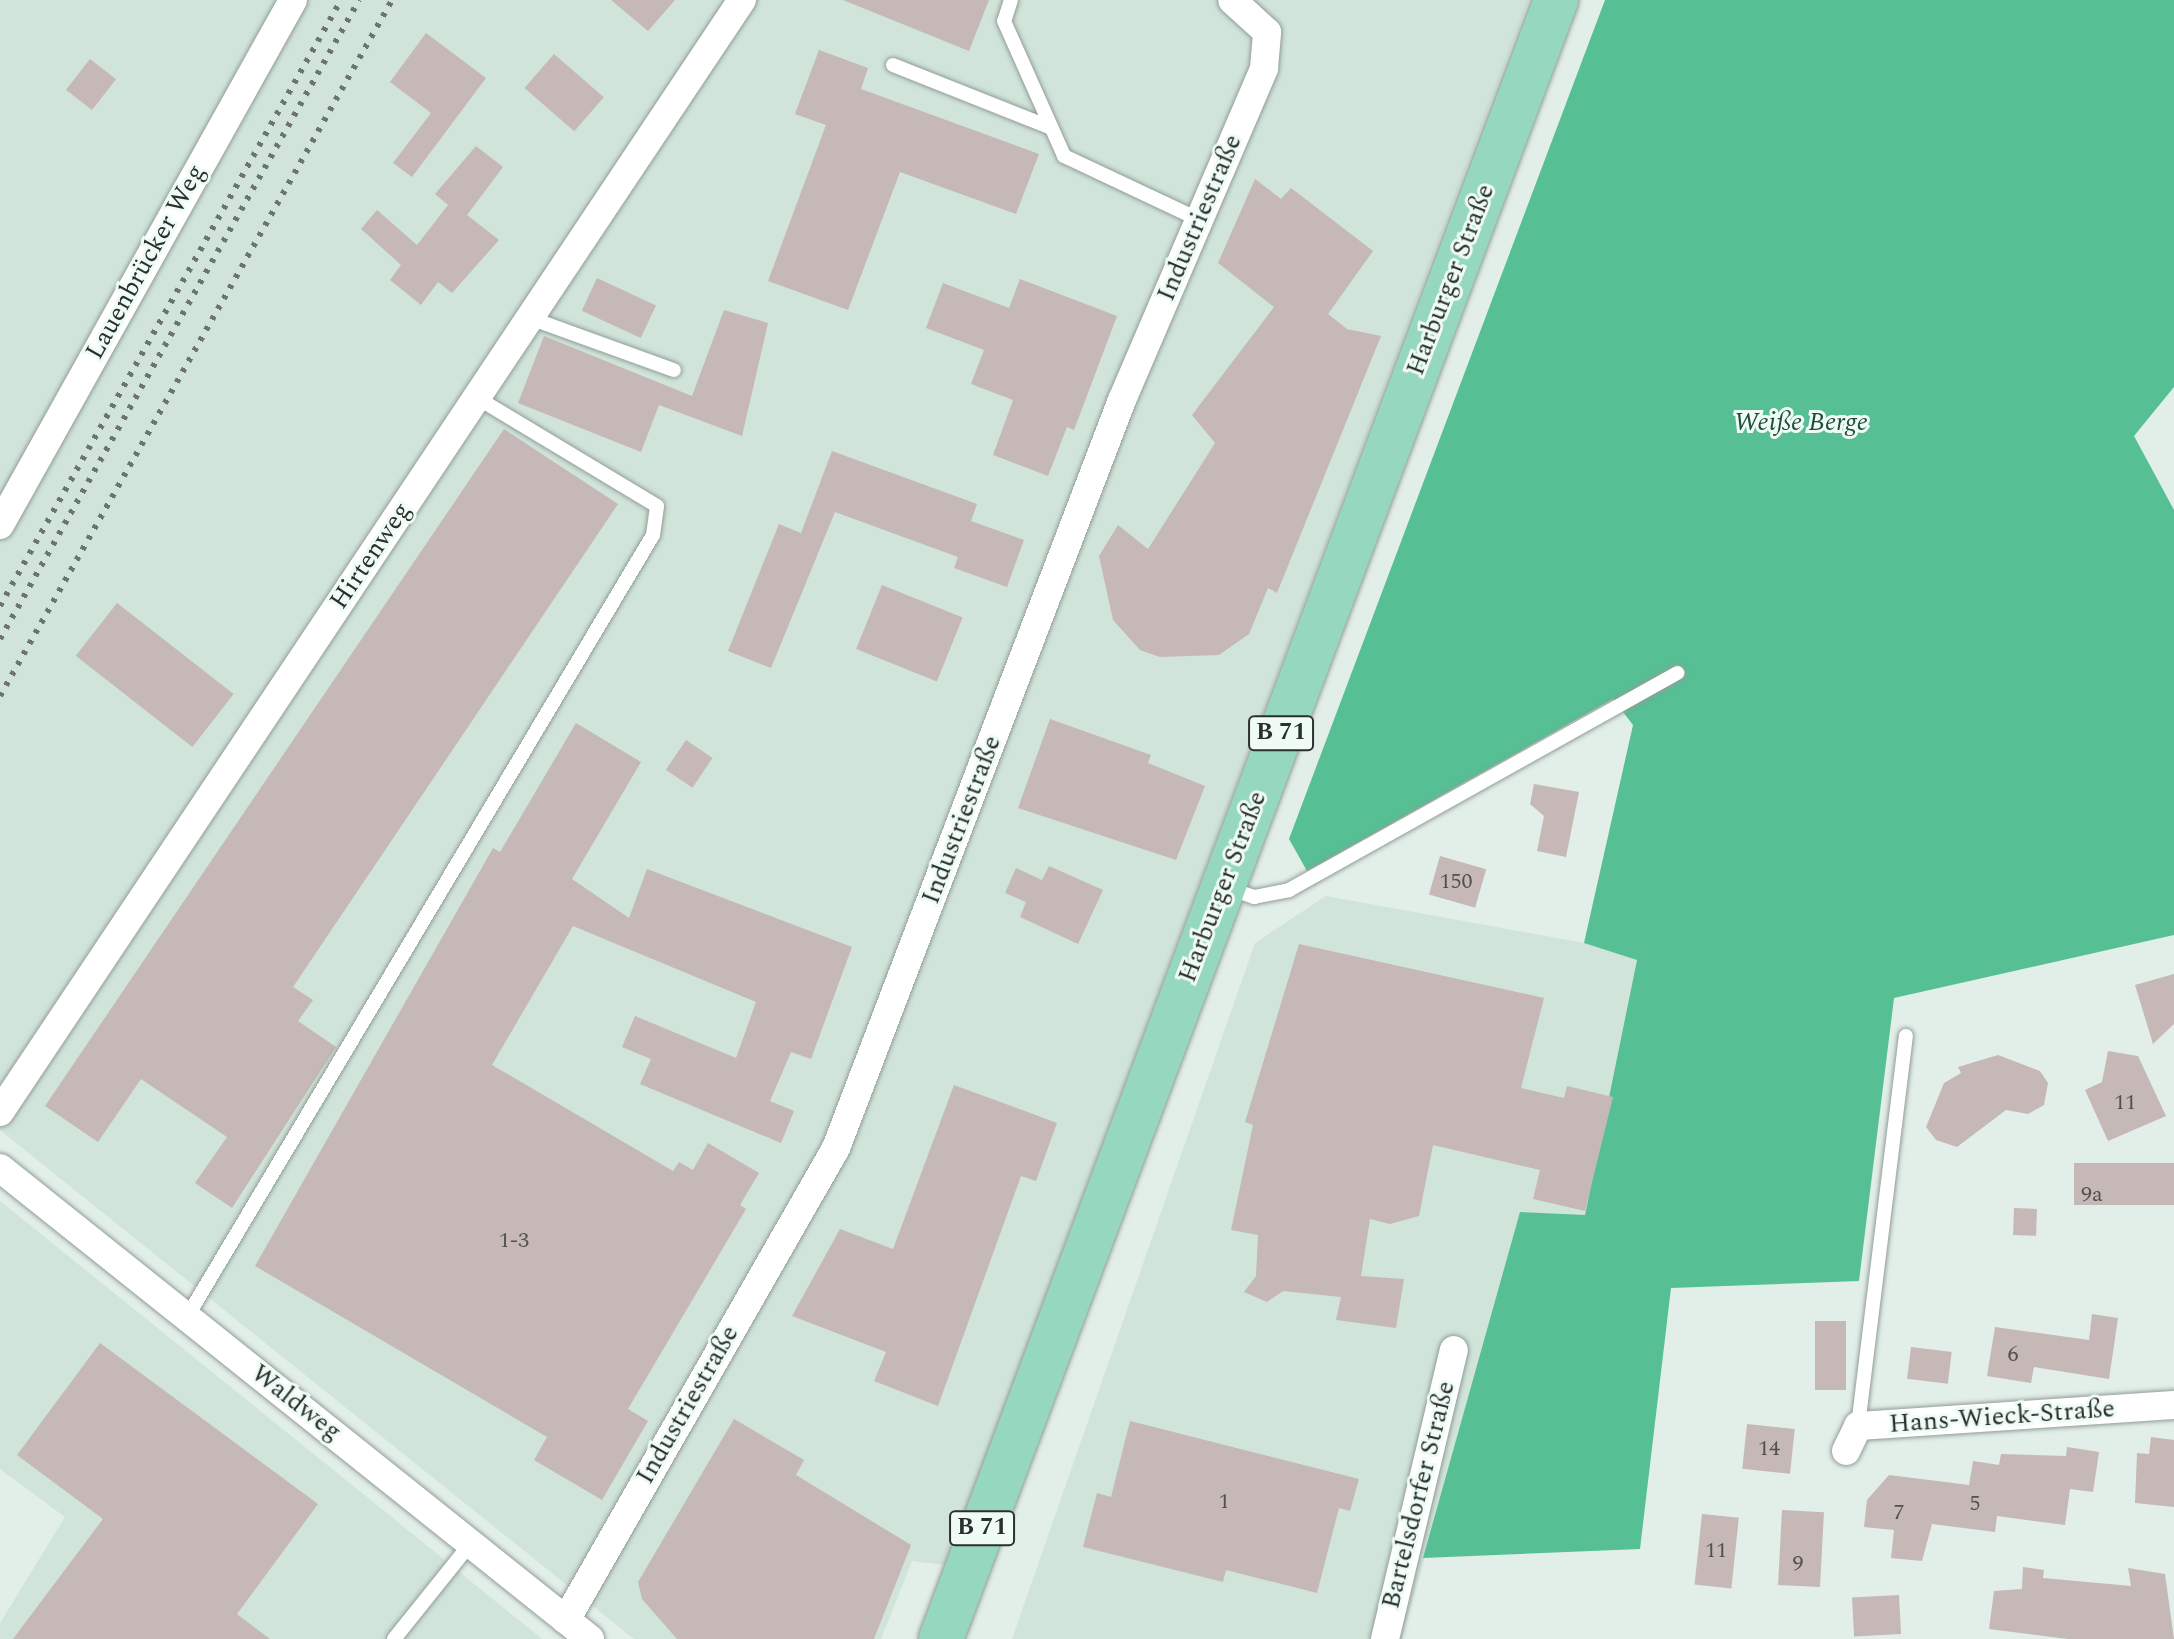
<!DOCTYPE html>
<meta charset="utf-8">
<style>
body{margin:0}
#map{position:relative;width:2174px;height:1639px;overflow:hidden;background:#e2eee8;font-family:Spectral,serif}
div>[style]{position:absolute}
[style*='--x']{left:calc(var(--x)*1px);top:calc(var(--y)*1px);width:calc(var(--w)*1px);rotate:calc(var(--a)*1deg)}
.built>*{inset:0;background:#d0e4da}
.forest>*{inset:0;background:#56bf94}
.building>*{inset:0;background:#c5b8b7;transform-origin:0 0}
.roads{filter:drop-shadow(0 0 2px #929d97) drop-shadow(0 0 2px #929d97)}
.service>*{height:14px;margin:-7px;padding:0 7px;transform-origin:7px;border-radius:7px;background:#fff}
.minor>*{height:28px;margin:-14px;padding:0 14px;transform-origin:14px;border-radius:14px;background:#fff}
.primary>*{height:44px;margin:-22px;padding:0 22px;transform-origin:22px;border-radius:22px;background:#95d8bd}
.rail>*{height:6px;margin-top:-3px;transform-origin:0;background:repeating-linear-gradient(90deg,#6c7370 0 4px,transparent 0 12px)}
span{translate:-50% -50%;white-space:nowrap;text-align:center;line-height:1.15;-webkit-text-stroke:6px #effcf5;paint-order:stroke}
.number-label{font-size:22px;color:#525150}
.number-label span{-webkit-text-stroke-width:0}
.shield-label span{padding:2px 6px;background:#effcf5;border:2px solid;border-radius:6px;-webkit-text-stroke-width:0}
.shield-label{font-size:24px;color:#2b2f2d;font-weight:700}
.street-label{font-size:26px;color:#2b2f2d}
.park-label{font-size:26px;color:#204c3a;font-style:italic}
</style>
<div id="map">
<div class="built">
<div style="clip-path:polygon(0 0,1529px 0,945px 1565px,912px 1561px,881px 1639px,634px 1639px,0 1130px)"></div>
<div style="clip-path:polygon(1326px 896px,1584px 943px,1637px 959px,1585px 1216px,1520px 1213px,1402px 1639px,1012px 1639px,1255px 943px)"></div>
<div style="clip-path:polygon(0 1201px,362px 1493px,542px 1639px,0 1639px,0 1623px,65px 1517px,0 1469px)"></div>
</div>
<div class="forest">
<div style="clip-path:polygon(1605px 0,2174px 0,2174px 387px,2134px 436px,2174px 510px,2174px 935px,1894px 998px,1859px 1281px,1671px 1288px,1640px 1549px,1423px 1558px,1520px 1212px,1585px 1215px,1637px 960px,1584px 943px,1633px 725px,1613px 699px,1307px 871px,1289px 839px)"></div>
</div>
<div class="building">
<div style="clip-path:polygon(611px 0,675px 0,648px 31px)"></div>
<div style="clip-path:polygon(843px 0,989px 0,969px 51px)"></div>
<div style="clip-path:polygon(426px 33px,486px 78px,412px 177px,393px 163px,431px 113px,390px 82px)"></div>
<div style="clip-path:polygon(819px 50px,868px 68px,861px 89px,1039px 154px,1016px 214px,900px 172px,848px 310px,768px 281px,826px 125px,795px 114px)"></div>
<div style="left:554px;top:54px;width:66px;height:45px;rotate:41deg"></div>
<div style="left:90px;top:59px;width:33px;height:39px;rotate:38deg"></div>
<div style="clip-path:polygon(476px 146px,503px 167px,467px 215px,499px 240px,452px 293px,438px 282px,421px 305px,390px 280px,401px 265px,361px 229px,377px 210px,417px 245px,448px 205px,435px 194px)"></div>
<div style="clip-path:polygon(1255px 179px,1281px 199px,1291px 188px,1373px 251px,1328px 314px,1347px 329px,1381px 336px,1277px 593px,1268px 588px,1249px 634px,1219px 655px,1160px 657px,1140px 650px,1113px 620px,1099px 556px,1118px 525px,1148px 549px,1215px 443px,1192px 415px,1274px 307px,1218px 263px)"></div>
<div style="left:597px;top:278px;width:65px;height:36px;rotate:25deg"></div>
<div style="clip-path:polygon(1020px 279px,1117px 316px,1074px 430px,1067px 427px,1048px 476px,993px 455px,1013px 400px,971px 384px,984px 350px,926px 328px,943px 283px,1009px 308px)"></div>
<div style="clip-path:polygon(724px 310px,768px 323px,742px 436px,659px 405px,641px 452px,518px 403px,544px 336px,692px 396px)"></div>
<div style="clip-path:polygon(504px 429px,618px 504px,293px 987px,313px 1000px,298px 1021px,336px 1047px,232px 1208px,195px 1183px,227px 1137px,141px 1079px,98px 1142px,45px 1106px)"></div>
<div style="clip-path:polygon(832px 451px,977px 504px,971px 521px,1024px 540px,1007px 587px,954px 568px,958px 557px,835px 512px,771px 668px,728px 651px,779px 524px,801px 533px)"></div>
<div style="left:882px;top:585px;width:87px;height:69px;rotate:22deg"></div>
<div style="left:117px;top:603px;width:148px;height:67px;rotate:38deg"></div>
<div style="clip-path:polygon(1050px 719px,1151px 755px,1148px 763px,1205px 786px,1176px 860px,1018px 808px)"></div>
<div style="clip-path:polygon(576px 723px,641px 762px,572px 879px,629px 918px,647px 869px,852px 947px,811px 1059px,791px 1052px,770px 1101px,794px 1111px,781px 1143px,640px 1084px,651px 1059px,622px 1047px,635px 1016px,736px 1058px,756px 1002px,573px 926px,492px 1065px,673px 1171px,679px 1162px,693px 1170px,708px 1143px,759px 1173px,740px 1205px,746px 1209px,628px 1409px,648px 1421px,602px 1500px,534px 1460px,547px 1437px,255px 1266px,493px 848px,500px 852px)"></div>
<div style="left:686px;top:740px;width:32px;height:36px;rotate:34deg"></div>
<div style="clip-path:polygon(1534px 784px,1579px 792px,1566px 857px,1537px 851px,1544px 816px,1530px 804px)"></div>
<div style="left:1440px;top:856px;width:48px;height:40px;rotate:16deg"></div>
<div style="clip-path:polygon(1049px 866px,1103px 890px,1078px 944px,1020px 917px,1026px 902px,1005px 893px,1016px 868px,1042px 880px)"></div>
<div style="clip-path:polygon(1299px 944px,1544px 998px,1521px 1088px,1564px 1098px,1567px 1086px,1613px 1097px,1585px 1211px,1533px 1199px,1540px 1170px,1433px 1145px,1419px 1216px,1390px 1224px,1370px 1219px,1361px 1276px,1404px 1279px,1396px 1328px,1336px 1320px,1341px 1297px,1283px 1291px,1267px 1302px,1244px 1292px,1256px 1276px,1258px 1235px,1231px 1230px,1253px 1125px,1245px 1122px)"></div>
<div style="clip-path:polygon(2174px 974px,2174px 1024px,2153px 1044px,2135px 985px)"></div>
<div style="clip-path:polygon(2108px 1051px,2138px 1056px,2166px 1116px,2108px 1141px,2085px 1090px,2102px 1082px)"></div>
<div style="clip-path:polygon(1998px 1055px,2040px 1071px,2048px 1083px,2044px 1105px,2028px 1114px,2006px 1110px,1957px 1147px,1936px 1140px,1926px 1127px,1944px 1083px,1961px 1073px,1958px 1067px)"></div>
<div style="clip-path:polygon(954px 1085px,1057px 1123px,1036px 1181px,1021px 1176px,938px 1406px,874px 1381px,886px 1352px,792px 1316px,840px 1229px,893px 1249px)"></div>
<div style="left:2174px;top:1163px;width:42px;height:100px;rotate:90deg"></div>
<div style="left:2014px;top:1208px;width:23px;height:27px;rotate:2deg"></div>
<div style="clip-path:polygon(2092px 1314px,2118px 1318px,2109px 1379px,2034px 1367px,2031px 1383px,1987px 1376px,1995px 1327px,2089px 1340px)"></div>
<div style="left:1815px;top:1321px;width:31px;height:69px"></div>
<div style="clip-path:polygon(100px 1343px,318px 1504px,237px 1614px,270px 1639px,13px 1639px,103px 1519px,17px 1455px)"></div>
<div style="left:1911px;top:1347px;width:41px;height:32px;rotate:7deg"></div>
<div style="clip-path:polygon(734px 1419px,804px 1460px,796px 1475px,911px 1545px,874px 1639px,677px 1639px,642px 1599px,638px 1582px)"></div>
<div style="clip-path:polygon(1130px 1421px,1359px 1479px,1350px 1511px,1339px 1508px,1317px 1593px,1226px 1570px,1223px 1582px,1083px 1547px,1097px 1493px,1111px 1497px)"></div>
<div style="left:1747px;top:1424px;width:48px;height:45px;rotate:6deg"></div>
<div style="clip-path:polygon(2151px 1437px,2174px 1440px,2174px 1507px,2135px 1503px,2137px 1453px,2149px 1454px)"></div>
<div style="clip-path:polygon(2067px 1447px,2099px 1452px,2093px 1492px,2070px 1489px,2065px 1525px,1997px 1516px,1995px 1532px,1932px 1524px,1922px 1561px,1891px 1558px,1894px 1530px,1864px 1527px,1867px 1500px,1889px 1475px,1969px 1485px,1973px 1461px,1999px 1465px,2001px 1454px,2066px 1456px)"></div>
<div style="left:1782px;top:1510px;width:42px;height:75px;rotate:3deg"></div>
<div style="left:1702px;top:1514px;width:37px;height:71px;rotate:6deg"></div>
<div style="clip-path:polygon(2023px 1567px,2044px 1570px,2043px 1578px,2131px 1586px,2128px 1568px,2165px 1574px,2174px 1639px,2068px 1639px,1989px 1629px,1994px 1591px,2022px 1589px)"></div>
<div style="left:1899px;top:1595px;width:39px;height:47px;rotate:87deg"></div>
</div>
<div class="roads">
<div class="service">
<div style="--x:1011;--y:0;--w:22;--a:108"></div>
<div style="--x:1004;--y:21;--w:148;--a:66"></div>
<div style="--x:1064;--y:156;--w:150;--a:25.2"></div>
<div style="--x:893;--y:65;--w:170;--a:21.7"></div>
<div style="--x:530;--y:318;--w:153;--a:19.9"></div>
<div style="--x:1228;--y:888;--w:28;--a:19"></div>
<div style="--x:1254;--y:897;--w:36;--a:-11"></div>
<div style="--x:1289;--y:890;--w:445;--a:-29.2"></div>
<div style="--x:187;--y:1317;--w:910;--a:-59.21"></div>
<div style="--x:653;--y:535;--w:29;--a:-82"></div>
<div style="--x:657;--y:506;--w:210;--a:-149"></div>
<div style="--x:1858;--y:1426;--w:393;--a:-83"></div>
<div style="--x:394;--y:1639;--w:122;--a:-51.3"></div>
</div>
<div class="minor">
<div style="--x:0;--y:525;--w:601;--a:-60.83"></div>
<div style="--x:0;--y:1112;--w:1337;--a:-56.29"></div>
<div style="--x:0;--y:1168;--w:755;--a:38.6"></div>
<div style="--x:1846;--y:1451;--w:28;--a:-64"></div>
<div style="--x:1858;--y:1426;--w:317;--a:-3.8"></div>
<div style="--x:566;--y:1620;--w:544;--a:-60.23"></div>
<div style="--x:836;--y:1148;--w:801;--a:-69.08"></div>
<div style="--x:1122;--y:400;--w:361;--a:-66.8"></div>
<div style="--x:1264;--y:68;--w:36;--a:-85"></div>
<div style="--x:1267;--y:32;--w:47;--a:-137.6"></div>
<div style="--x:1385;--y:1639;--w:297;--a:-76.6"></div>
</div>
<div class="primary">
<div style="--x:941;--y:1639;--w:1751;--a:-69.43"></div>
</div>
</div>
<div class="rail">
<div style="--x:0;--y:606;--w:695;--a:-60.63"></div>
<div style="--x:0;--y:639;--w:733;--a:-60.67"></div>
<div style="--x:0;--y:696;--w:799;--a:-60.61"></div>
</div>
<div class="number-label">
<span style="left:1456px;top:882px">150</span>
<span style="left:2125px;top:1103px">11</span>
<span style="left:2092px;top:1195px">9a</span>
<span style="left:514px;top:1241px">1-3</span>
<span style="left:2013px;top:1355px">6</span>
<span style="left:1769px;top:1449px">14</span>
<span style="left:1224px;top:1502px">1</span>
<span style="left:1975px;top:1504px">5</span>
<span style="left:1899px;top:1513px">7</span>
<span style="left:1716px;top:1551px">11</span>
<span style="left:1798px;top:1564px">9</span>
</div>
<div class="shield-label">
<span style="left:1281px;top:733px">B 71</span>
<span style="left:982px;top:1528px">B 71</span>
</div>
<div class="street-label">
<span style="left:1200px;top:218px;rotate:-67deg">Industriestraße</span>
<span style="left:146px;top:262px;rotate:-61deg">Lauenbrücker Weg</span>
<span style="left:1451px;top:280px;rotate:-69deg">Harburger Straße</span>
<span style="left:371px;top:556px;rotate:-56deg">Hirtenweg</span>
<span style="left:962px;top:820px;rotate:-69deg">Industriestraße</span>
<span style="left:1223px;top:887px;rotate:-69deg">Harburger Straße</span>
<span style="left:296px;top:1403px;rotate:38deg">Waldweg</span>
<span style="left:688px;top:1405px;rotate:-60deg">Industriestraße</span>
<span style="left:2002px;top:1417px;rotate:-4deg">Hans-Wieck-Straße</span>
<span style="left:1419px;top:1495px;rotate:-76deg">Bartelsdorfer Straße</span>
</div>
<div class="park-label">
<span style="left:1801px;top:423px">Weiße Berge</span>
</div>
</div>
